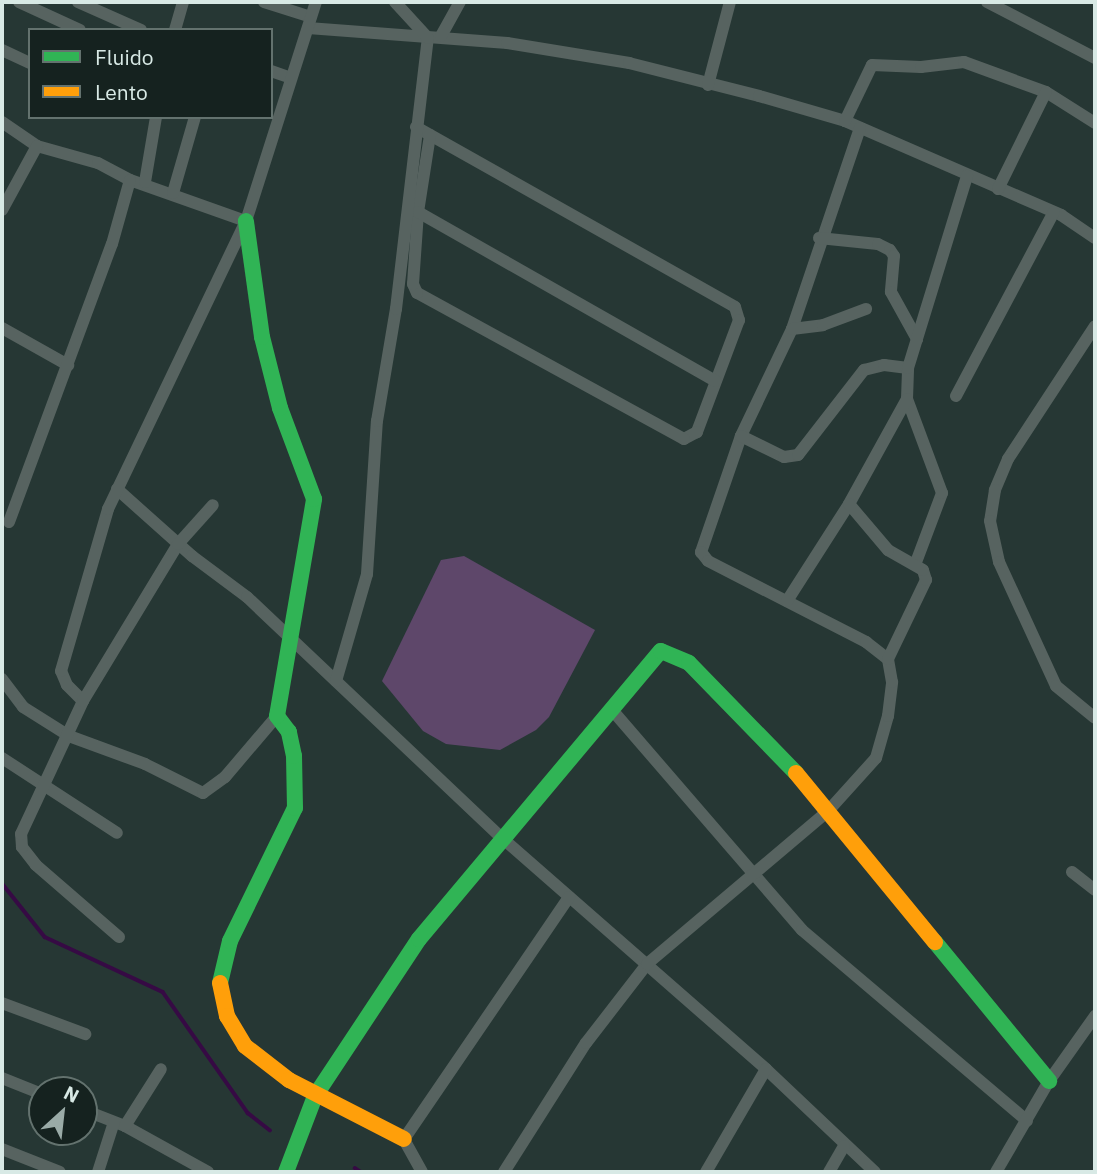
<!DOCTYPE html>
<style>
body{margin:0}
#map{position:relative;width:1097px;height:1174px;overflow:hidden;background:#263734;font-family:"IBM Plex Sans",sans-serif}
div>[style]{position:absolute}
[style*='--x']{left:calc(var(--x)*1px);top:calc(var(--y)*1px);width:calc(var(--w)*1px);rotate:calc(var(--a)*1deg)}
.green>*{inset:0;background:#5e476a}
.stream>*{height:3.5px;margin:-1.75px;padding:0 1.75px;transform-origin:1.75px;border-radius:1.75px;background:#360a44}
.street>*{height:12px;margin:-6px;padding:0 6px;transform-origin:6px;border-radius:6px;background:#576360}
.fast>*{height:16px;margin:-8px;padding:0 8px;transform-origin:8px;border-radius:8px;background:#30b455}
.slow>*{height:16px;margin:-8px;padding:0 8px;transform-origin:8px;border-radius:8px;background:#ff9f0a}
span{translate:-50% -50%;white-space:nowrap;text-align:center;line-height:1.15;-webkit-text-stroke:5px #15221f;paint-order:stroke}
.frame{position:absolute;inset:0;border:4px solid #d8e9e5;pointer-events:none}
.legend{position:absolute;left:28px;top:28px;width:245px;height:91px;box-sizing:border-box;background:#15221f;border:2px solid #63726e;margin:0;padding:9px 12px;list-style:none;font-size:21px;color:#d8e9e5}
.legend li{display:flex;align-items:center;gap:14px;height:35px}
.legend b{width:35px;border:2px solid #63726e}
.north{position:absolute;left:28px;top:1076px;width:70px;height:70px;box-sizing:border-box;background:#15221f;border:2px solid #63726e;border-radius:50%;rotate:27deg;font-size:19px;font-weight:700;line-height:28px;text-align:center;color:#d8e9e5}
.north::after{content:'';display:block;margin:auto;width:24px;height:32px;background:#9aaba7;clip-path:polygon(50% 0,100% 100%,50% 72%,0 100%)}
</style>
<div id="map">
<div class="green">
<div style="clip-path:polygon(464px 556px,595px 630px,549px 717px,536px 730px,500px 750px,446px 744px,423px 731px,382px 681px,441px 560px)"></div>
</div>
<div class="stream">
<div style="--x:2;--y:883;--w:69;--a:51.5"></div>
<div style="--x:45;--y:937;--w:130;--a:25"></div>
<div style="--x:163;--y:992;--w:148;--a:54.9"></div>
<div style="--x:248;--y:1113;--w:28;--a:38"></div>
<div style="--x:355;--y:1168;--w:7;--a:34"></div>
</div>
<div class="street">
<div style="--x:19;--y:2;--w:67;--a:24.7"></div>
<div style="--x:78;--y:2;--w:69;--a:24"></div>
<div style="--x:264;--y:2;--w:49;--a:17.7"></div>
<div style="--x:987;--y:2;--w:122;--a:27.4"></div>
<div style="--x:308;--y:28;--w:200;--a:4.3"></div>
<div style="--x:507;--y:43;--w:124;--a:9.3"></div>
<div style="--x:629;--y:63;--w:134;--a:14.2"></div>
<div style="--x:759;--y:96;--w:90;--a:16.2"></div>
<div style="--x:845;--y:121;--w:236;--a:23.5"></div>
<div style="--x:1061;--y:215;--w:41;--a:34.1"></div>
<div style="--x:175;--y:30;--w:29;--a:-74"></div>
<div style="--x:441;--y:36;--w:39;--a:-61"></div>
<div style="--x:2;--y:50;--w:31;--a:25"></div>
<div style="--x:271;--y:71;--w:21;--a:19"></div>
<div style="--x:708;--y:85;--w:86;--a:-75.2"></div>
<div style="--x:845;--y:121;--w:62;--a:-64.3"></div>
<div style="--x:872;--y:65;--w:49;--a:2.3"></div>
<div style="--x:921;--y:67;--w:43;--a:-6.6"></div>
<div style="--x:964;--y:62;--w:87;--a:20.1"></div>
<div style="--x:1046;--y:92;--w:58;--a:32.3"></div>
<div style="--x:2;--y:122;--w:42;--a:34.4"></div>
<div style="--x:37;--y:146;--w:63;--a:15.6"></div>
<div style="--x:98;--y:163;--w:36;--a:28"></div>
<div style="--x:130;--y:180;--w:123;--a:19.5"></div>
<div style="--x:416;--y:127;--w:366;--a:29.4"></div>
<div style="--x:735;--y:307;--w:14;--a:73"></div>
<div style="--x:739;--y:320;--w:120;--a:110.6"></div>
<div style="--x:697;--y:432;--w:15;--a:152"></div>
<div style="--x:684;--y:439;--w:304;--a:-151.3"></div>
<div style="--x:417;--y:293;--w:10;--a:-114"></div>
<div style="--x:413;--y:284;--w:72;--a:-86"></div>
<div style="--x:418;--y:212;--w:78;--a:-81.1"></div>
<div style="--x:860;--y:128;--w:212;--a:108.7"></div>
<div style="--x:792;--y:329;--w:119;--a:115.5"></div>
<div style="--x:741;--y:436;--w:123;--a:109"></div>
<div style="--x:701;--y:552;--w:11;--a:52"></div>
<div style="--x:708;--y:561;--w:178;--a:27.1"></div>
<div style="--x:866;--y:642;--w:28;--a:38"></div>
<div style="--x:145;--y:182;--w:66;--a:-80.4"></div>
<div style="--x:998;--y:189;--w:108;--a:-63.7"></div>
<div style="--x:173;--y:193;--w:79;--a:-73.9"></div>
<div style="--x:2;--y:210;--w:73;--a:-61.3"></div>
<div style="--x:418;--y:212;--w:342;--a:29.6"></div>
<div style="--x:819;--y:238;--w:59;--a:5.8"></div>
<div style="--x:878;--y:244;--w:13;--a:27"></div>
<div style="--x:890;--y:250;--w:7;--a:56"></div>
<div style="--x:894;--y:256;--w:36;--a:95"></div>
<div style="--x:891;--y:292;--w:54;--a:61"></div>
<div style="--x:1095;--y:326;--w:159;--a:123.2"></div>
<div style="--x:1008;--y:459;--w:34;--a:113"></div>
<div style="--x:995;--y:490;--w:31;--a:99"></div>
<div style="--x:990;--y:521;--w:42;--a:77.6"></div>
<div style="--x:999;--y:562;--w:136;--a:65.3"></div>
<div style="--x:1056;--y:686;--w:50;--a:39.4"></div>
<div style="--x:2;--y:328;--w:76;--a:29.3"></div>
<div style="--x:792;--y:329;--w:31;--a:-7"></div>
<div style="--x:823;--y:325;--w:46;--a:-20.4"></div>
<div style="--x:956;--y:396;--w:208;--a:-62"></div>
<div style="--x:741;--y:436;--w:48;--a:26"></div>
<div style="--x:784;--y:457;--w:14;--a:-8"></div>
<div style="--x:798;--y:455;--w:108;--a:-52.2"></div>
<div style="--x:864;--y:370;--w:21;--a:-14"></div>
<div style="--x:884;--y:365;--w:24;--a:7"></div>
<div style="--x:117;--y:489;--w:101;--a:41.8"></div>
<div style="--x:192;--y:556;--w:69;--a:36.7"></div>
<div style="--x:247;--y:597;--w:349;--a:43.4"></div>
<div style="--x:501;--y:837;--w:352;--a:41.2"></div>
<div style="--x:766;--y:1069;--w:150;--a:43.4"></div>
<div style="--x:9;--y:522;--w:296;--a:-69.7"></div>
<div style="--x:112;--y:244;--w:66;--a:-74.3"></div>
<div style="--x:915;--y:565;--w:77;--a:-69.4"></div>
<div style="--x:942;--y:493;--w:100;--a:-110.4"></div>
<div style="--x:907;--y:399;--w:31;--a:-88"></div>
<div style="--x:908;--y:368;--w:201;--a:-72.9"></div>
<div style="--x:787;--y:601;--w:115;--a:-57.4"></div>
<div style="--x:849;--y:504;--w:120;--a:-61.1"></div>
<div style="--x:2;--y:679;--w:35;--a:53"></div>
<div style="--x:23;--y:707;--w:54;--a:32.2"></div>
<div style="--x:69;--y:736;--w:81;--a:20.2"></div>
<div style="--x:145;--y:764;--w:65;--a:26.6"></div>
<div style="--x:203;--y:793;--w:27;--a:-36"></div>
<div style="--x:225;--y:777;--w:80;--a:-49.6"></div>
<div style="--x:336;--y:681;--w:111;--a:-73.8"></div>
<div style="--x:367;--y:574;--w:153;--a:-86.3"></div>
<div style="--x:377;--y:421;--w:114;--a:-80.4"></div>
<div style="--x:396;--y:309;--w:273;--a:-83.3"></div>
<div style="--x:428;--y:38;--w:49;--a:-132.5"></div>
<div style="--x:83;--y:701;--w:23;--a:-135"></div>
<div style="--x:67;--y:685;--w:15;--a:-113"></div>
<div style="--x:61;--y:671;--w:169;--a:-73.8"></div>
<div style="--x:108;--y:509;--w:319;--a:-64.4"></div>
<div style="--x:246;--y:221;--w:230;--a:-72.3"></div>
<div style="--x:613;--y:711;--w:289;--a:49.2"></div>
<div style="--x:802;--y:930;--w:295;--a:40.3"></div>
<div style="--x:2;--y:758;--w:137;--a:33.1"></div>
<div style="--x:1072;--y:872;--w:29;--a:38"></div>
<div style="--x:119;--y:937;--w:110;--a:-139.1"></div>
<div style="--x:36;--y:865;--w:23;--a:-128"></div>
<div style="--x:22;--y:847;--w:13;--a:-94"></div>
<div style="--x:21;--y:834;--w:147;--a:-65"></div>
<div style="--x:83;--y:701;--w:184;--a:-58.8"></div>
<div style="--x:178;--y:544;--w:52;--a:-48.1"></div>
<div style="--x:2;--y:1003;--w:89;--a:20.5"></div>
<div style="--x:2;--y:1078;--w:43;--a:21.8"></div>
<div style="--x:84;--y:1110;--w:44;--a:21.3"></div>
<div style="--x:125;--y:1126;--w:95;--a:29"></div>
<div style="--x:125;--y:1126;--w:67;--a:-57.7"></div>
<div style="--x:2;--y:1149;--w:62;--a:21.6"></div>
<div style="--x:98;--y:1172;--w:52;--a:-72.3"></div>
<div style="--x:422;--y:1172;--w:38;--a:-119"></div>
<div style="--x:404;--y:1139;--w:293;--a:-55.7"></div>
<div style="--x:504;--y:1172;--w:153;--a:-57.6"></div>
<div style="--x:586;--y:1043;--w:100;--a:-52.3"></div>
<div style="--x:647;--y:964;--w:238;--a:-40.2"></div>
<div style="--x:829;--y:810;--w:70;--a:-47.9"></div>
<div style="--x:876;--y:758;--w:44;--a:-74.1"></div>
<div style="--x:888;--y:716;--w:34;--a:-83"></div>
<div style="--x:892;--y:682;--w:23;--a:-100"></div>
<div style="--x:888;--y:659;--w:88;--a:-64.3"></div>
<div style="--x:926;--y:580;--w:10;--a:-107"></div>
<div style="--x:923;--y:570;--w:40;--a:-150.3"></div>
<div style="--x:888;--y:550;--w:60;--a:-130.3"></div>
<div style="--x:706;--y:1172;--w:119;--a:-59.8"></div>
<div style="--x:829;--y:1172;--w:30;--a:-60"></div>
<div style="--x:996;--y:1172;--w:105;--a:-59.8"></div>
<div style="--x:1049;--y:1081;--w:80;--a:-54.7"></div>
</div>
<div class="fast">
<div style="--x:935;--y:942;--w:180;--a:50.6"></div>
<div style="--x:220;--y:983;--w:43;--a:-76.6"></div>
<div style="--x:230;--y:941;--w:148;--a:-64"></div>
<div style="--x:295;--y:808;--w:52;--a:-91.1"></div>
<div style="--x:294;--y:756;--w:25;--a:-102"></div>
<div style="--x:289;--y:732;--w:20;--a:-127"></div>
<div style="--x:277;--y:716;--w:220;--a:-80.3"></div>
<div style="--x:314;--y:499;--w:97;--a:-110.5"></div>
<div style="--x:280;--y:408;--w:73;--a:-104.2"></div>
<div style="--x:262;--y:337;--w:117;--a:-97.9"></div>
<div style="--x:286;--y:1172;--w:81;--a:-69.1"></div>
<div style="--x:315;--y:1096;--w:188;--a:-56.5"></div>
<div style="--x:419;--y:939;--w:376;--a:-50"></div>
<div style="--x:661;--y:651;--w:30;--a:23"></div>
<div style="--x:689;--y:663;--w:153;--a:45.8"></div>
</div>
<div class="slow">
<div style="--x:796;--y:773;--w:219;--a:50.6"></div>
<div style="--x:220;--y:983;--w:34;--a:78"></div>
<div style="--x:227;--y:1016;--w:35;--a:59"></div>
<div style="--x:245;--y:1046;--w:56;--a:37.7"></div>
<div style="--x:289;--y:1080;--w:129;--a:27.2"></div>
</div>
<div class="frame"></div>
<ul class="legend">
<li><b style="height:9px;background:#30b455"></b>Fluido</li>
<li><b style="height:9px;background:#ff9f0a"></b>Lento</li>
</ul>
<div class="north">N</div>
</div>
